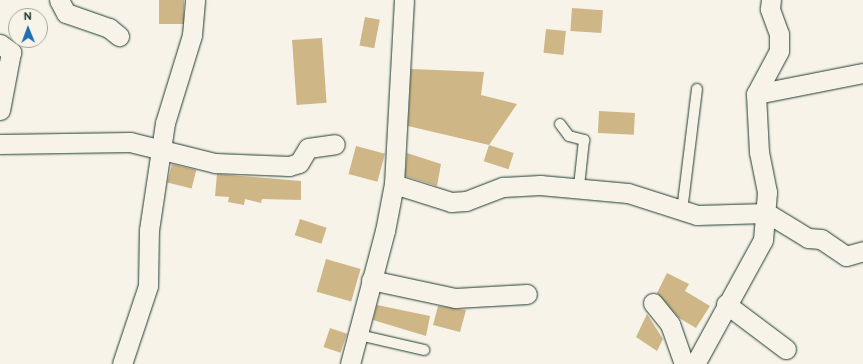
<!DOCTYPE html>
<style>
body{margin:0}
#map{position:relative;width:863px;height:364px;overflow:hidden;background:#f7f3e8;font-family:"Balsamiq Sans",sans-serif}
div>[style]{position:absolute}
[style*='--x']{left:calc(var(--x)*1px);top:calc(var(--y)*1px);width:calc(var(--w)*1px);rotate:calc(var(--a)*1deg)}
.building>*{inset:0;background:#cfb686;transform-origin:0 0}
.roads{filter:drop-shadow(0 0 1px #1f3d34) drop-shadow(0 0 1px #1f3d34)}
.lane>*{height:10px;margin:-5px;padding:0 5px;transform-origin:5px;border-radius:5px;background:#f7f3e8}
.street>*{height:19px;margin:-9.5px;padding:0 9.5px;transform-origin:9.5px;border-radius:9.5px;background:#f7f3e8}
span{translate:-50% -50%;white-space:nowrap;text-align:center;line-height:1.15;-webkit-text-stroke:3px #f7f3e8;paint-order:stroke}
.north{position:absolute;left:8px;top:8px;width:40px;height:40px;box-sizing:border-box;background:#f7f3e8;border:1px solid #a1aaa0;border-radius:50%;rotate:359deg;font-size:11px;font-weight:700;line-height:16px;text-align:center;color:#1f3d34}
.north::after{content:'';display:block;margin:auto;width:14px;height:18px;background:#1f6fb2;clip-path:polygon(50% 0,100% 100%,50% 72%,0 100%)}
</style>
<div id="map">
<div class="building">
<div style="left:159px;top:0;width:25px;height:24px"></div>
<div style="left:572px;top:8px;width:31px;height:23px;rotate:4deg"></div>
<div style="left:365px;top:17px;width:15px;height:29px;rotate:11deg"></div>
<div style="left:546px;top:29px;width:20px;height:24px;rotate:6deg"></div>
<div style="left:322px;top:38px;width:65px;height:30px;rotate:86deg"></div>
<div style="clip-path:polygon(411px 69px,484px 72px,481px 95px,517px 104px,489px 145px,408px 126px)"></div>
<div style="left:599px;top:111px;width:36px;height:22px;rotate:3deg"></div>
<div style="left:489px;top:145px;width:26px;height:17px;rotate:18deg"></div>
<div style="left:356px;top:146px;width:30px;height:29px;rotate:15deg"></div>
<div style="clip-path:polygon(407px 153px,441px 164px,437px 186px,405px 176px)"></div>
<div style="left:172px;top:164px;width:25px;height:19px;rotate:14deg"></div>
<div style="clip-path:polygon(217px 174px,301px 181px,301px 200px,262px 199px,261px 203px,245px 199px,244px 205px,228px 202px,229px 197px,215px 196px)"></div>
<div style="left:300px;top:219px;width:28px;height:17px;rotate:18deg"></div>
<div style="left:326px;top:259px;width:36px;height:34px;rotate:16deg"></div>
<div style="clip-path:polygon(667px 273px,689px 284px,685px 291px,710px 306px,696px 328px,679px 318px,657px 293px)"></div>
<div style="clip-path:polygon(377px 305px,430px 316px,426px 336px,373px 320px)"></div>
<div style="clip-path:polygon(438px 306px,466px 310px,460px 332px,433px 325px)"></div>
<div style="clip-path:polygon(647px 314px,663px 339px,657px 351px,636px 337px)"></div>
<div style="left:330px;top:328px;width:18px;height:20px;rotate:19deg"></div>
</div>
<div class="roads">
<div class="lane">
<div style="--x:560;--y:124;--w:15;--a:53"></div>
<div style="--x:569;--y:136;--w:16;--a:15"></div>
<div style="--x:584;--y:140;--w:46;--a:96.2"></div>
<div style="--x:682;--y:211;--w:123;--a:-83"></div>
<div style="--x:359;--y:335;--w:67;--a:13"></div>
</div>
<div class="street">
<div style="--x:59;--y:0;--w:15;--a:62"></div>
<div style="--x:66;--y:13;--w:46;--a:19.2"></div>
<div style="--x:109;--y:28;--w:13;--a:39"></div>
<div style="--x:0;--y:44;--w:14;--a:36"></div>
<div style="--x:11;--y:52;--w:59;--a:100.7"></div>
<div style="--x:756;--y:94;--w:109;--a:-11.1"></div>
<div style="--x:0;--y:144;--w:130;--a:-0.9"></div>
<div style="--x:130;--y:142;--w:88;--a:13.9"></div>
<div style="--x:215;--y:163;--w:74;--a:2.3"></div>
<div style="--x:289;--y:166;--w:10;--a:-17"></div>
<div style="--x:299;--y:163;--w:17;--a:-59"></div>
<div style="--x:308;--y:148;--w:27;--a:-8"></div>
<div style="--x:394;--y:184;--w:60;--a:17.5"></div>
<div style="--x:451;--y:202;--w:15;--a:-4"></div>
<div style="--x:466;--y:201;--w:40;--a:-21"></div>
<div style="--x:503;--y:187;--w:37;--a:-3"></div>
<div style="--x:540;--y:185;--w:88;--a:5.2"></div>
<div style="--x:628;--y:193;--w:72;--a:17.7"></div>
<div style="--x:697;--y:215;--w:70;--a:-1.6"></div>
<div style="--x:767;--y:213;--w:48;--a:31.4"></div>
<div style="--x:808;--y:238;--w:13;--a:4"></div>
<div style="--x:821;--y:239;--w:30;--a:34"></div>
<div style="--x:846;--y:256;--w:18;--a:-16"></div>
<div style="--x:371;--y:280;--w:86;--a:12.1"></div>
<div style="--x:455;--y:298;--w:72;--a:-3.2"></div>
<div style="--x:653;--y:303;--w:27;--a:51"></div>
<div style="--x:670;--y:324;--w:42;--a:70.7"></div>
<div style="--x:726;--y:304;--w:75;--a:36.9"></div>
<div style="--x:122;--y:364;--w:82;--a:-71.6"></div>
<div style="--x:148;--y:286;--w:56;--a:-89"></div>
<div style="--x:149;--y:230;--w:108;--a:-81.5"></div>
<div style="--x:165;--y:123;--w:92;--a:-72.9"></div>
<div style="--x:192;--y:35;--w:35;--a:-85"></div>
<div style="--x:350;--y:364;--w:138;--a:-75.3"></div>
<div style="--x:385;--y:231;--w:48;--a:-79.2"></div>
<div style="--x:394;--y:184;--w:184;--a:-86.9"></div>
<div style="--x:695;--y:364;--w:141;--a:-61.3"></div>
<div style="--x:763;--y:240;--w:48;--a:-85.2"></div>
<div style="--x:767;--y:192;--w:41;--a:-101.3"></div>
<div style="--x:759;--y:152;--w:58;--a:-93"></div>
<div style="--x:756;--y:94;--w:49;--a:-61.9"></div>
<div style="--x:779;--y:51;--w:17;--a:-90"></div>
<div style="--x:779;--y:34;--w:27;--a:-110"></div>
<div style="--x:770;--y:9;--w:9;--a:-84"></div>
</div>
</div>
<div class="north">N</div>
</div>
